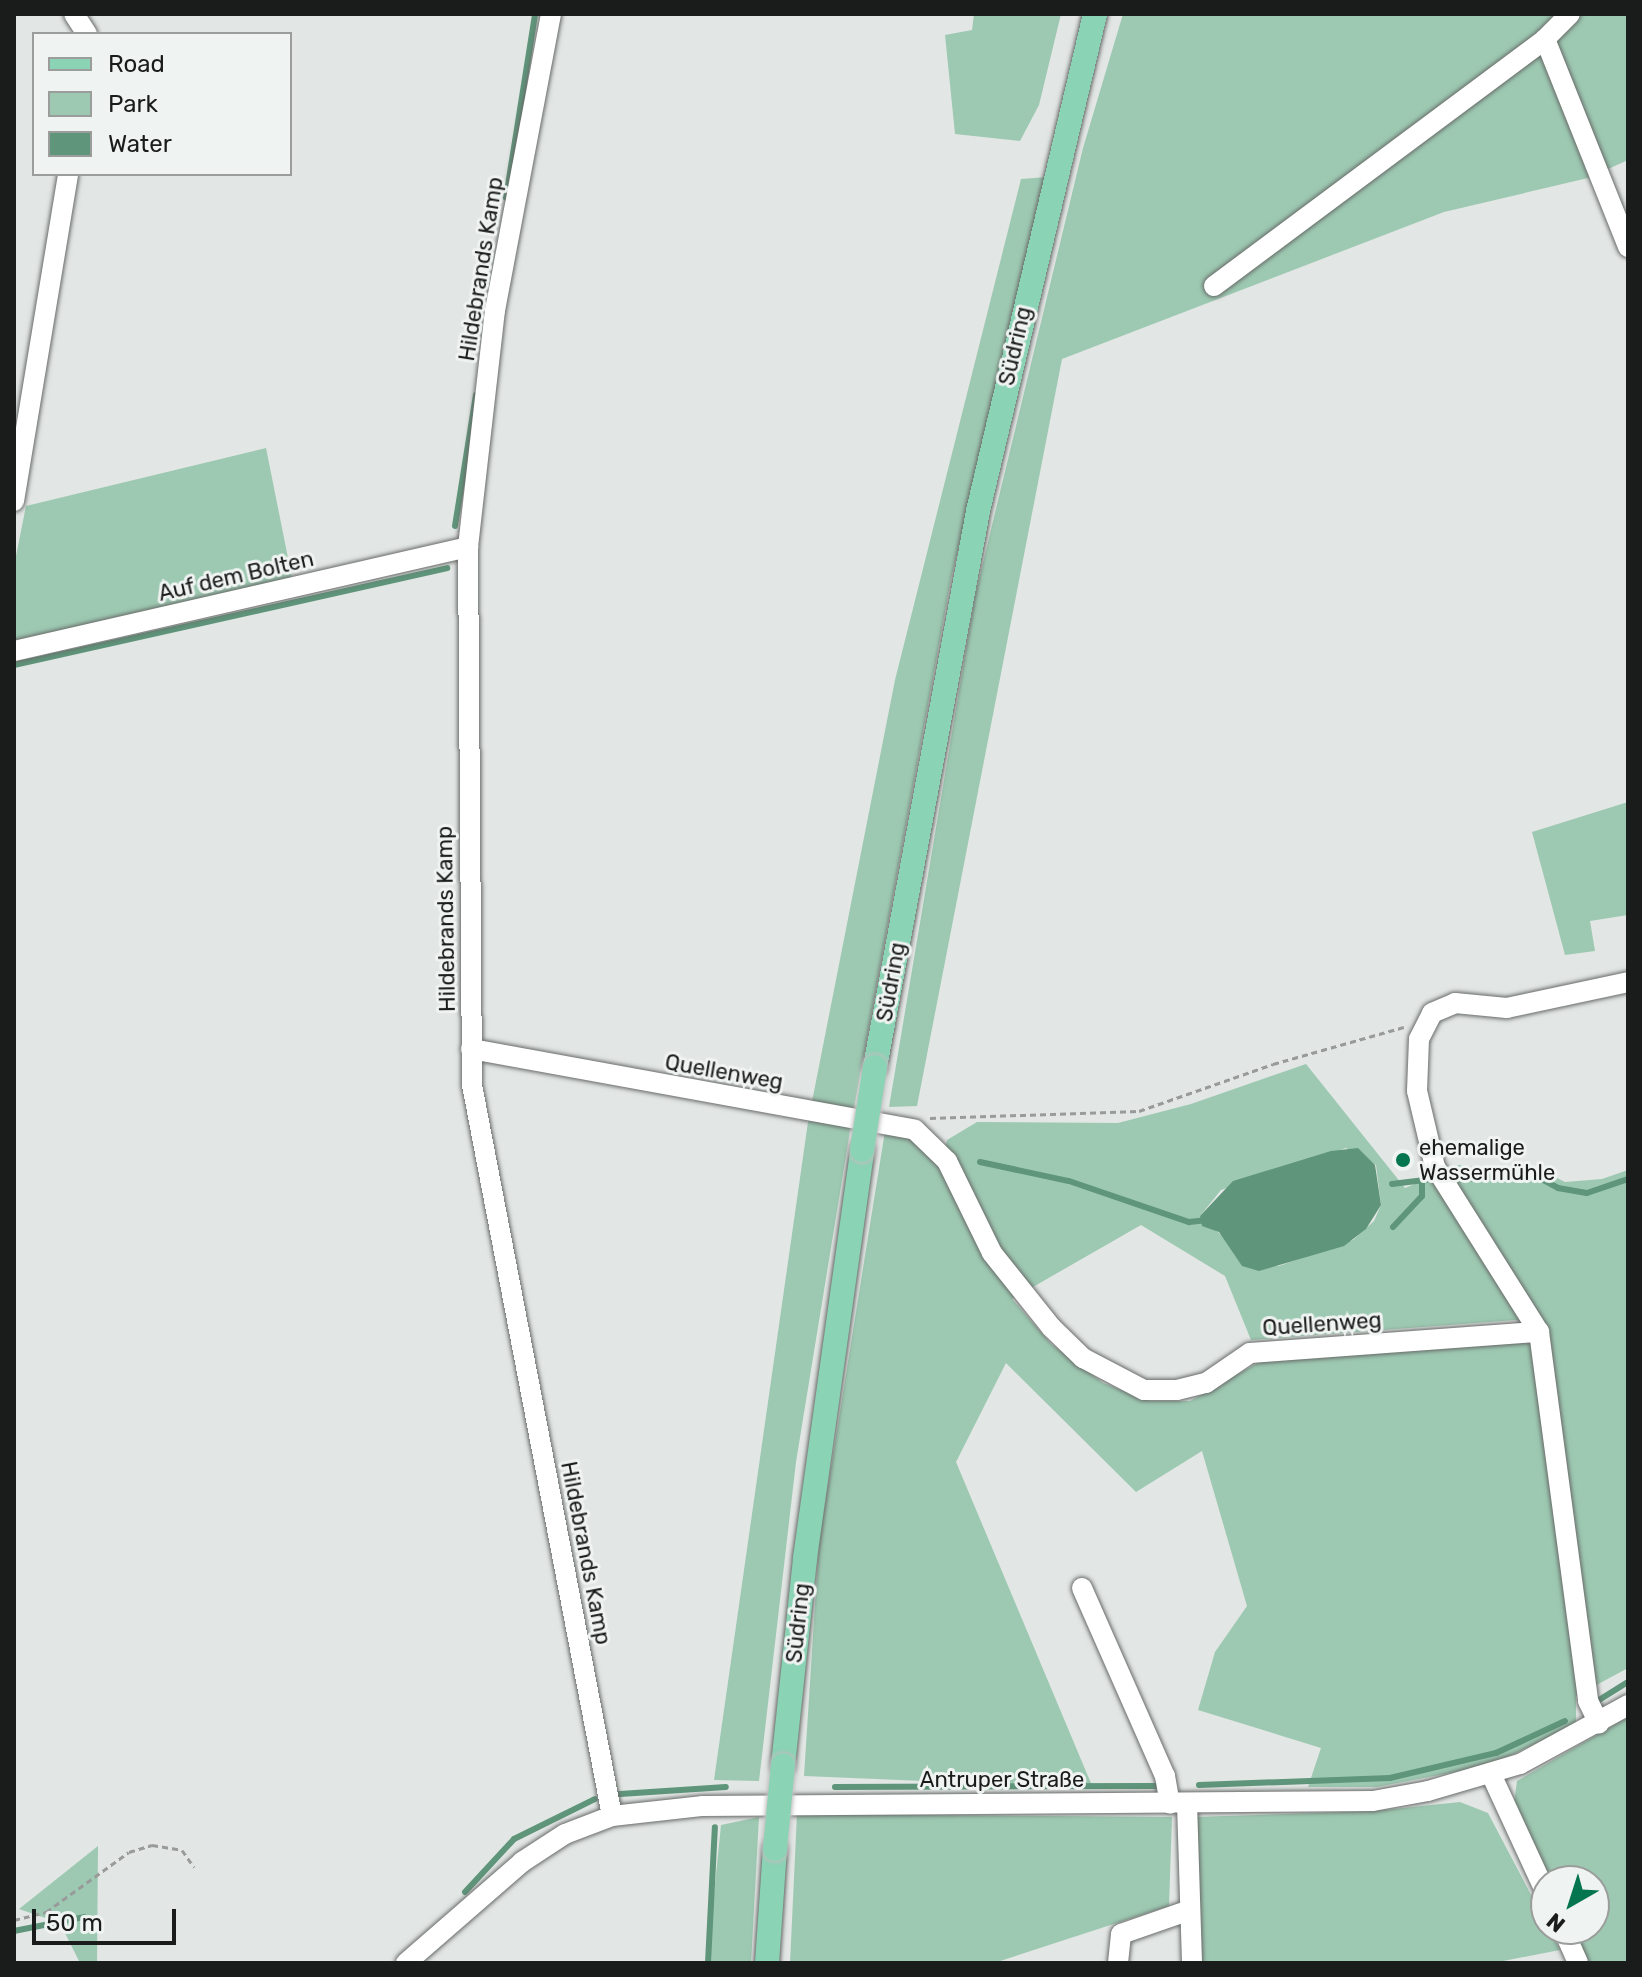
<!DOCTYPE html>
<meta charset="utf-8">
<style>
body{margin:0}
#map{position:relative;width:1642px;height:1977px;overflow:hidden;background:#e2e6e4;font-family:Rubik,sans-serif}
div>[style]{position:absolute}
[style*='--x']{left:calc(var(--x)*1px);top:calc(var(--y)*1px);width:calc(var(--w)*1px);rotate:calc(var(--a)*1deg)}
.green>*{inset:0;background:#9dc9b2}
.water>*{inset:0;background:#5f957a}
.stream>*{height:6px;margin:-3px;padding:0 3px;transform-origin:3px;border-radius:3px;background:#5f957a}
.path>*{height:3px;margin-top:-1.5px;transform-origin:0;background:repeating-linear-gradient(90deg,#989b9a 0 6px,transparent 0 10px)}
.roads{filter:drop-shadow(0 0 2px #686b69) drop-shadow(0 0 2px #686b69)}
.minor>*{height:20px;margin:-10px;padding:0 10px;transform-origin:10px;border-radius:10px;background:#fff}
.major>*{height:24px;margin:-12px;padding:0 12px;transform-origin:12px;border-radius:12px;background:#8ad3b5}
.bridges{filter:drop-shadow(0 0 2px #bfbfbf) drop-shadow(0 0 2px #bfbfbf)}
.major-bridge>*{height:24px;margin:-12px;padding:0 12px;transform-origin:12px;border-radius:12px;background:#8ad3b5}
.dots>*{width:22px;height:22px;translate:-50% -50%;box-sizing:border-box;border:4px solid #eff3f1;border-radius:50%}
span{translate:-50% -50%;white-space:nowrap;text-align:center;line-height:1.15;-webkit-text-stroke:6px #eff3f1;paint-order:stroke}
.street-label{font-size:22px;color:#1a1b1b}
.poi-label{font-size:22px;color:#1a1b1b}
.left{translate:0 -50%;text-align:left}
.frame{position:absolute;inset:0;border:16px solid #1a1b1b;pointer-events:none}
.legend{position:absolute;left:32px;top:32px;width:260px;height:144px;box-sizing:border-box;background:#eff3f1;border:2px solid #9a9d9b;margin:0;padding:10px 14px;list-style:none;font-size:24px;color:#1a1b1b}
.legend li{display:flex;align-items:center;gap:16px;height:40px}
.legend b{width:40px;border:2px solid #9a9d9b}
.north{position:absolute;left:1530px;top:1865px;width:80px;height:80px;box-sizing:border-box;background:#eff3f1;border:2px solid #9a9d9b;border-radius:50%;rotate:219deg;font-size:22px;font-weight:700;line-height:32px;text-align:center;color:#1a1b1b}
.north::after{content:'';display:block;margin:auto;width:28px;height:36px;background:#03754f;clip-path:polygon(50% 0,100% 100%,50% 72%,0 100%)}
.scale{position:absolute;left:32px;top:1909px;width:144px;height:36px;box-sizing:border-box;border:4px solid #1a1b1b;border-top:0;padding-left:10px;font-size:24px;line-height:28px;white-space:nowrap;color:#1a1b1b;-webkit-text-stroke:6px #eff3f1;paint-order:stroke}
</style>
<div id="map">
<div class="green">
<div style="clip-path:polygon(974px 14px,1061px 14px,1039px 105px,1020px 141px,955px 134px,945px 35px,972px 30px)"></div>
<div style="clip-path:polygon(1123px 14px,1556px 14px,1572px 23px,1582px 14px,1628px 14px,1628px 160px,1588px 178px,1444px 212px,1062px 359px,917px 1106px,889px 1107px,975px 596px,1083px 148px)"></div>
<div style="clip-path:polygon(1047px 177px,951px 579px,851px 1125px,796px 1462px,759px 1781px,714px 1780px,808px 1122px,895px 680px,1021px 179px)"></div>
<div style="clip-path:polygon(266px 448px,292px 578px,14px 643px,14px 566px,26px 506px)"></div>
<div style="clip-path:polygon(1628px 802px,1628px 915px,1590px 921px,1595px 951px,1565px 955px,1532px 832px)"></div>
<div style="clip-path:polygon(evenodd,1306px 1064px,1405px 1188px,1459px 1165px,1495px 1170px,1529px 1164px,1565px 1182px,1602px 1179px,1628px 1170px,1628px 1668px,1576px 1696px,1576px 1724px,1491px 1765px,1377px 1787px,1308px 1787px,1321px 1748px,1198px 1710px,1215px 1652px,1247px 1606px,1202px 1451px,1136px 1492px,1006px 1363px,956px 1462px,1093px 1788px,804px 1776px,819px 1543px,885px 1131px,945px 1149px,947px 1140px,977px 1122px,1118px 1123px,1191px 1104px,1306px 1064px,1346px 1148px,1376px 1165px,1381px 1205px,1374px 1221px,1353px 1240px,1279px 1266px,1234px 1254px,1229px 1242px,1200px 1216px,1221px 1190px,1346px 1148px,1306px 1064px,1141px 1225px,1225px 1276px,1251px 1340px,1542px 1318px,1542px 1383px,1533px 1342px,1263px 1360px,1190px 1401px,1150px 1401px,1103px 1383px,1051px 1344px,1012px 1299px,1141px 1225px)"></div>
<div style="clip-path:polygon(1628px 1717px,1628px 1963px,1586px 1963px,1571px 1929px,1594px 1929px,1594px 1881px,1549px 1881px,1514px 1803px,1517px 1781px)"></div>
<div style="clip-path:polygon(1460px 1802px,1488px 1813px,1560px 1950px,1493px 1963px,1200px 1963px,1196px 1817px,1374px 1811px)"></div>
<div style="clip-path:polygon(797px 1814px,1172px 1817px,1169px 1906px,994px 1963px,790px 1963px)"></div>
<div style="clip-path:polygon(759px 1817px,751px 1963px,707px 1963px,721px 1825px)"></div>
<div style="clip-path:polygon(98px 1846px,97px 1963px,80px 1963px,60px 1923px,19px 1909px)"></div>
</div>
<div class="water">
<div style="clip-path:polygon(1358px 1148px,1375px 1165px,1381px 1205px,1366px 1229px,1344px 1246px,1259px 1271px,1242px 1266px,1219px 1232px,1202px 1226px,1200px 1216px,1233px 1181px,1331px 1151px)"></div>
</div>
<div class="stream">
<div style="--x:506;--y:198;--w:186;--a:-81"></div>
<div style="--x:455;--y:526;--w:133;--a:-80.9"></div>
<div style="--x:14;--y:665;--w:444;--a:-12.6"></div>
<div style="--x:980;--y:1162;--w:91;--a:12.1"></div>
<div style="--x:1069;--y:1181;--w:127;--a:18.9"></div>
<div style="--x:1189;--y:1222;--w:19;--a:-6"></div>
<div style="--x:1453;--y:1180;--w:79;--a:-4.3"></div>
<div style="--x:1532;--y:1174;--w:30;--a:28"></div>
<div style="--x:1558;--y:1188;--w:29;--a:10"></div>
<div style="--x:1587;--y:1193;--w:43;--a:-18.9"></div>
<div style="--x:1392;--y:1184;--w:35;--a:-7"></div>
<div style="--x:1393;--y:1227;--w:42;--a:-46.9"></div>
<div style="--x:1422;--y:1196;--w:16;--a:-90"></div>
<div style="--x:1599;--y:1700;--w:34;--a:-32"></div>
<div style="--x:1199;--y:1785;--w:191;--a:-2.1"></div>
<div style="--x:1390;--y:1778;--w:109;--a:-13.3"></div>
<div style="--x:1496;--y:1753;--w:76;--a:-24.9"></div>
<div style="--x:835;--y:1787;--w:322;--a:-0.2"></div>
<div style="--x:620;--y:1794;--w:106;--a:-3.8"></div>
<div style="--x:465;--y:1892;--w:72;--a:-47.2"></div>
<div style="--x:514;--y:1839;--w:90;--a:-26.3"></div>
<div style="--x:14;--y:1931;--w:71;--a:-11.3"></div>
<div style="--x:708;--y:1963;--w:136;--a:-87.1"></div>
</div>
<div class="path">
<div style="--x:930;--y:1118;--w:209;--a:-1.9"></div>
<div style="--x:1139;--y:1111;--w:142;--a:-19.3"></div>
<div style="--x:1273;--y:1064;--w:136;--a:-15.8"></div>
<div style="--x:14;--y:1920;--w:33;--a:-14"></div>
<div style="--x:46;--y:1912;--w:102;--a:-35.9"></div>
<div style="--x:129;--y:1852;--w:24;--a:-17"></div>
<div style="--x:152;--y:1845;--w:30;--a:9"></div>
<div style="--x:182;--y:1850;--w:21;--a:55"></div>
</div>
<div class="roads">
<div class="minor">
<div style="--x:74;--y:14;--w:24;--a:57"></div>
<div style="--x:551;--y:14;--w:301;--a:100.7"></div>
<div style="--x:495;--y:310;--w:239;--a:96.5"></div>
<div style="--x:468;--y:547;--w:538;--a:89.57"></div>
<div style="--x:472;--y:1085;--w:744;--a:79.16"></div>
<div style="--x:1545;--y:39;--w:224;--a:68.2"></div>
<div style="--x:1214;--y:286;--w:413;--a:-36.7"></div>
<div style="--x:1545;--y:39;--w:35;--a:-45"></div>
<div style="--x:14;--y:501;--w:331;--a:-80.6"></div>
<div style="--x:14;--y:651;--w:466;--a:-12.9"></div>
<div style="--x:471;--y:1049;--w:451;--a:10.3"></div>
<div style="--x:915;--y:1130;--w:45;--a:44.1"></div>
<div style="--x:947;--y:1161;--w:102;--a:63.9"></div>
<div style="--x:992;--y:1253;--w:95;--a:51.4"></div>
<div style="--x:1051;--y:1327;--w:45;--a:44.1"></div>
<div style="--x:1083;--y:1358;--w:69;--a:27.7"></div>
<div style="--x:1144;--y:1390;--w:33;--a:0"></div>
<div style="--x:1177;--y:1390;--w:30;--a:-14"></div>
<div style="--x:1206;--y:1383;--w:53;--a:-34.3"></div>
<div style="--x:1250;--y:1353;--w:290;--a:-4.2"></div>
<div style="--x:1539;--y:1332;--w:372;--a:82.4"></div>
<div style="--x:1588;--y:1701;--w:25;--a:64"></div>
<div style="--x:1539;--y:1332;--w:195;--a:-122.2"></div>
<div style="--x:1435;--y:1167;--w:78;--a:-103.3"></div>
<div style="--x:1417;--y:1091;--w:52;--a:-87.8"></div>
<div style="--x:1419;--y:1039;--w:29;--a:-63"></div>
<div style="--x:1432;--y:1013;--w:25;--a:-23"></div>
<div style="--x:1455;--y:1003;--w:52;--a:5.5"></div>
<div style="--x:1507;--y:1008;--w:124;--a:-12.1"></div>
<div style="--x:1082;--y:1588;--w:206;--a:66.2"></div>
<div style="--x:1165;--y:1776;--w:28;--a:80"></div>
<div style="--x:1491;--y:1774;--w:131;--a:65.2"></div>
<div style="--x:1187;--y:1803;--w:160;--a:88.2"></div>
<div style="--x:1563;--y:1929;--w:37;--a:66"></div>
<div style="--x:406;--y:1963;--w:154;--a:-41"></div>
<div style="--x:522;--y:1862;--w:51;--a:-33.1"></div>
<div style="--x:565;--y:1834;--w:50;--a:-21"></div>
<div style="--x:612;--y:1816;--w:92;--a:-6.3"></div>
<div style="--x:703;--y:1806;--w:670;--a:-0.43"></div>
<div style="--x:1373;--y:1801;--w:56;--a:-10.3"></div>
<div style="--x:1428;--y:1791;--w:96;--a:-16.4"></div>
<div style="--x:1520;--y:1764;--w:123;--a:-28.6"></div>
<div style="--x:1118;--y:1963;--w:29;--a:-84"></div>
<div style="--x:1121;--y:1934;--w:73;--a:-19.2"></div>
</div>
<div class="major">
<div style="--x:875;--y:1067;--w:565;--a:-79.5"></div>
<div style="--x:978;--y:511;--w:511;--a:-76.75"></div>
<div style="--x:783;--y:1765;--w:208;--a:-83.9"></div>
<div style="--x:805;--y:1558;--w:412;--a:-82"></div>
<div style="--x:767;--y:1963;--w:114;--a:-86"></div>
</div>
</div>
<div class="bridges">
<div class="major-bridge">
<div style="--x:862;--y:1150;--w:84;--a:-81.1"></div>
<div style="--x:775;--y:1849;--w:84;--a:-84.6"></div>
</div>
</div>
<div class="dots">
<div style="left:1403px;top:1160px;background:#03754f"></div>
</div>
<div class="street-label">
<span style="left:481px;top:269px;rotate:-81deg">Hildebrands Kamp</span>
<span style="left:1015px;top:346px;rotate:-77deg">Südring</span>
<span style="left:236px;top:576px;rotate:-13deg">Auf dem Bolten</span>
<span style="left:446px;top:919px;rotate:-91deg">Hildebrands Kamp</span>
<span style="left:891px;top:982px;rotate:-80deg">Südring</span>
<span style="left:724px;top:1072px;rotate:10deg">Quellenweg</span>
<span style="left:1322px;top:1324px;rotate:-4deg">Quellenweg</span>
<span style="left:586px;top:1553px;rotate:79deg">Hildebrands Kamp</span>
<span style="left:798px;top:1623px;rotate:-84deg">Südring</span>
<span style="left:1002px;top:1780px">Antruper Straße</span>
</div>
<div class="poi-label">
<span class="left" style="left:1419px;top:1160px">ehemalige<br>Wassermühle</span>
</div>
<div class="frame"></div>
<ul class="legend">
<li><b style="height:10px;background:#8ad3b5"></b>Road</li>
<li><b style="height:22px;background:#9dc9b2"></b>Park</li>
<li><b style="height:22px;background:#5f957a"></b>Water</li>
</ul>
<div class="north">N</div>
<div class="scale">50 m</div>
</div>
